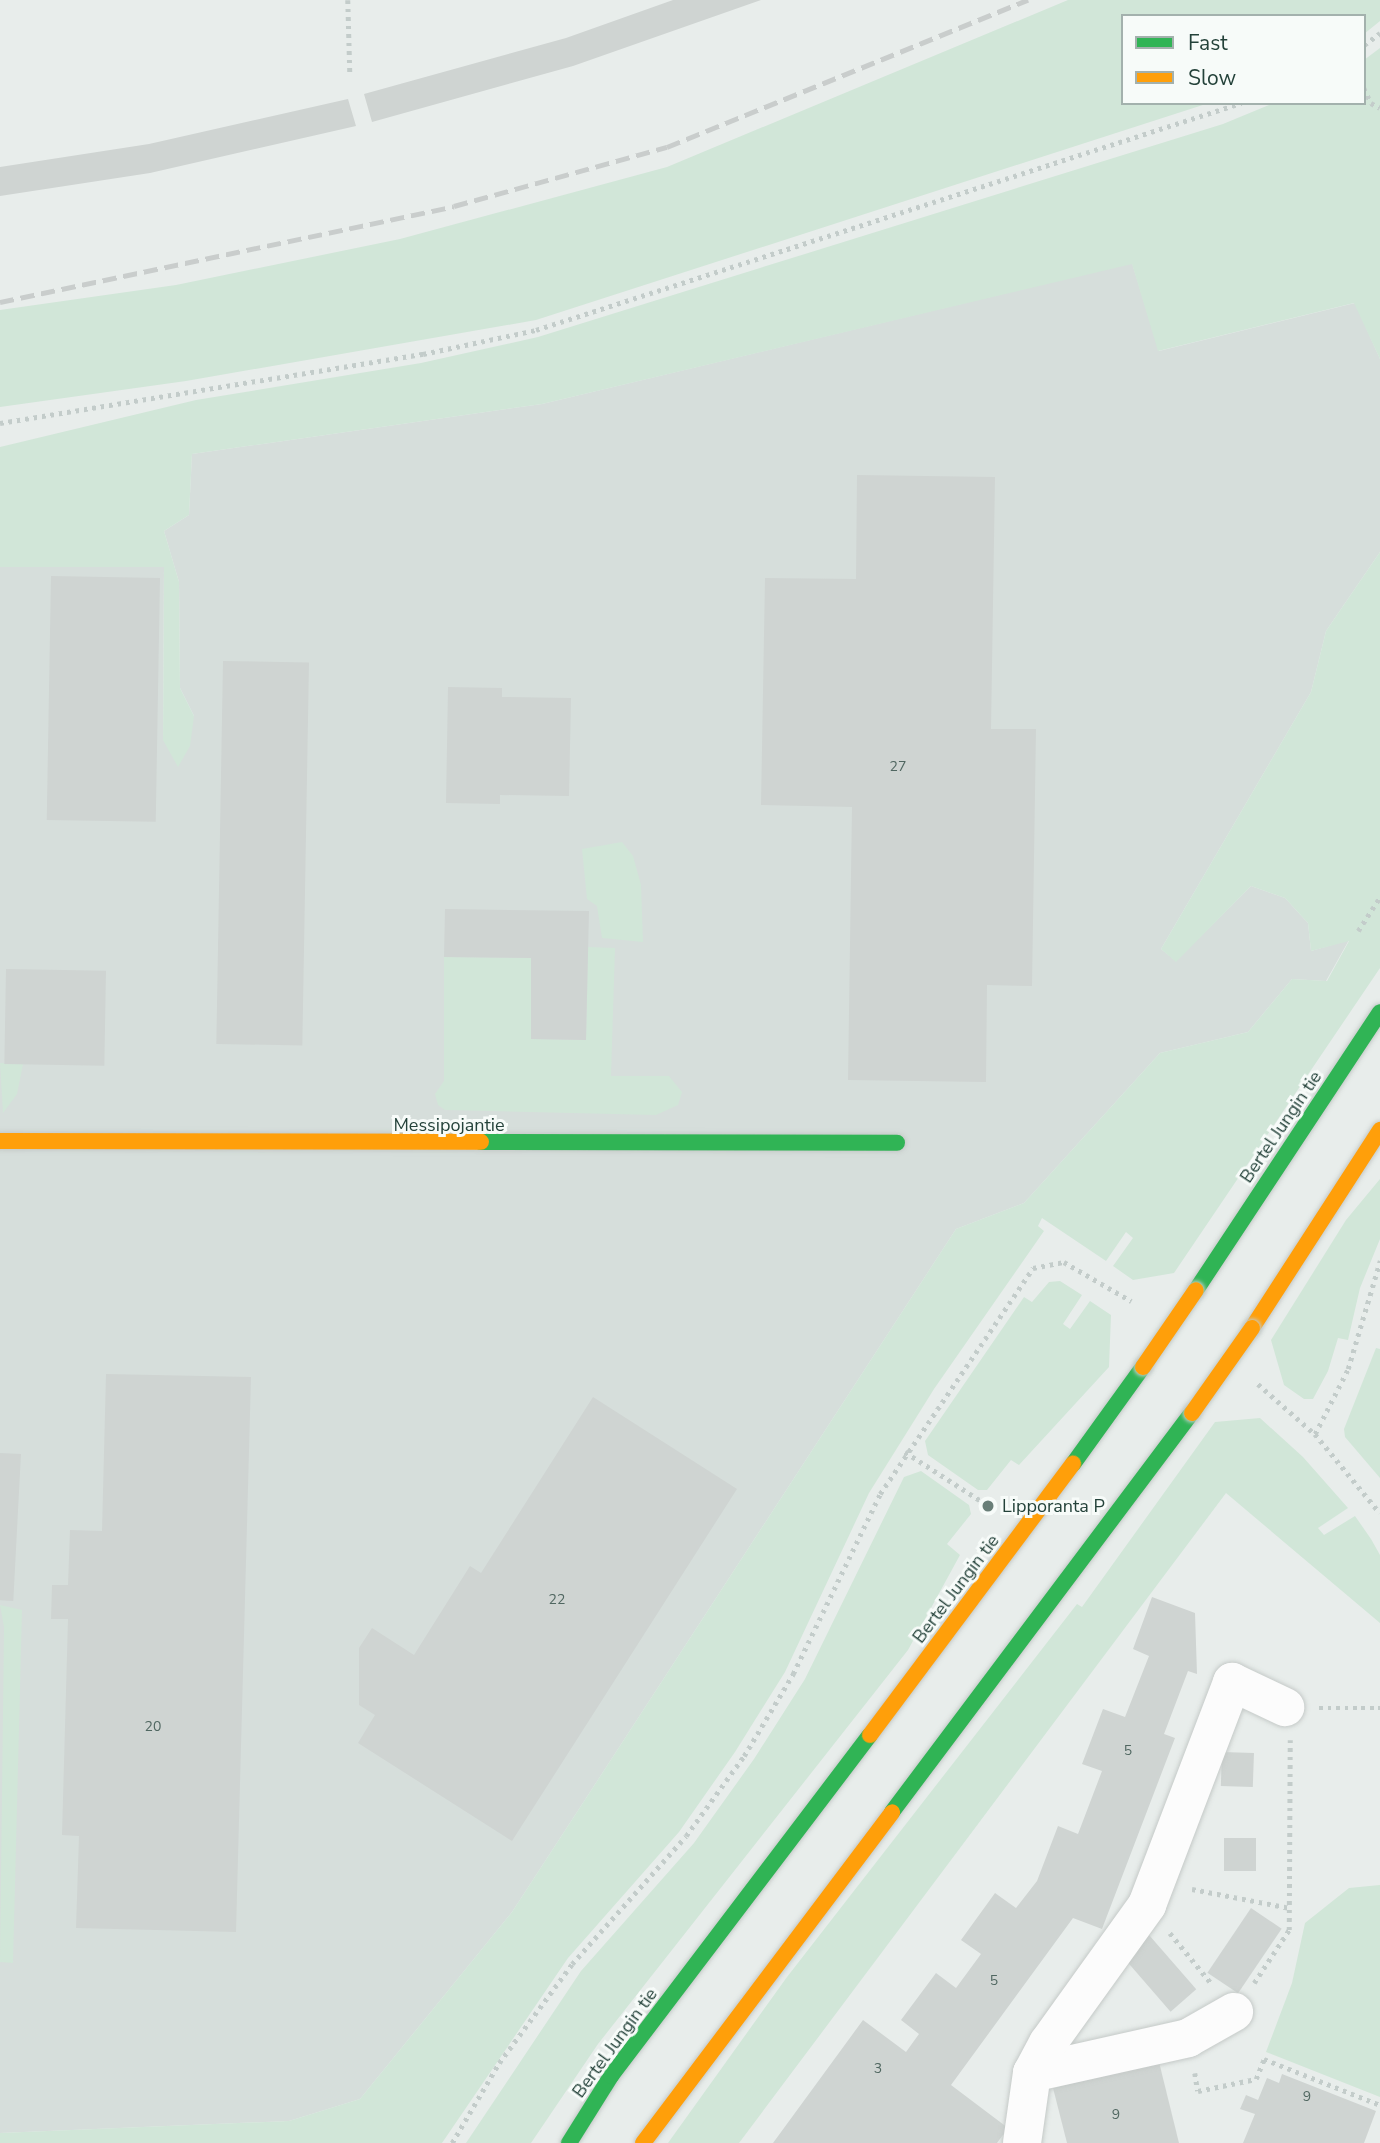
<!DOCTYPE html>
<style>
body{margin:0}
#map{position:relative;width:1380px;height:2143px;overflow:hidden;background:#e8edeb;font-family:"Nunito Sans",sans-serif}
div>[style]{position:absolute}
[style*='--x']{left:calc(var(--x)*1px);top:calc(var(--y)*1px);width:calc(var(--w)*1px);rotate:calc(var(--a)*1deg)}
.built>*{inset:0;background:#d6dedb}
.green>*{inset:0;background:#d1e6d8}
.building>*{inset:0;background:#cfd4d2;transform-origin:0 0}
.path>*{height:4.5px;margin-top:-2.25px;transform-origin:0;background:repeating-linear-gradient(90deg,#c3ccca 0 3.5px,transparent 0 8.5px)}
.roads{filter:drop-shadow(0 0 2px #c5cac8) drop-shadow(0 0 2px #c5cac8)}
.street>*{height:38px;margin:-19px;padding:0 19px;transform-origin:19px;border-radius:19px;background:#fcfcfc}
.fast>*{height:16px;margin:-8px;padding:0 8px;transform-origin:8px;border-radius:8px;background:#30b455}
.slow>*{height:16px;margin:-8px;padding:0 8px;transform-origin:8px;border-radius:8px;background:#ff9f0a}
.rail>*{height:5px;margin-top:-2.5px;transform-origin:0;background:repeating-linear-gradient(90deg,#c9cdcc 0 14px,transparent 0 21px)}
.bridges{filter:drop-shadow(0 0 2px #c3cbc8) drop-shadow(0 0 2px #c3cbc8)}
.slow-bridge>*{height:16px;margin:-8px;padding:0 8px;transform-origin:8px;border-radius:8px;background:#ff9f0a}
.dots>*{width:19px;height:19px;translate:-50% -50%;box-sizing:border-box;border:4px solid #f7fbf9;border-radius:50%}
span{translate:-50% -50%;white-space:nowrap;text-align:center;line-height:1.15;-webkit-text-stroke:6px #f7fbf9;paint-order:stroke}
.number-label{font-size:14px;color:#506761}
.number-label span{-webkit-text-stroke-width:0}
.street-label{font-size:18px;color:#24423a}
.poi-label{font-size:18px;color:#24423a}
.left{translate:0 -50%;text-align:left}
.legend{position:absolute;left:1121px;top:14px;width:245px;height:91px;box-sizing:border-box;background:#f7fbf9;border:2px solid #a3b1ad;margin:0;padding:9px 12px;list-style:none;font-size:21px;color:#24423a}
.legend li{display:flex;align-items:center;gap:14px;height:35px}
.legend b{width:35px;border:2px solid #a3b1ad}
</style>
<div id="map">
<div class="built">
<div style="clip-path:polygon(1132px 263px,1159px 351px,1355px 303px,1380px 359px,1380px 552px,1326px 631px,1311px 692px,1161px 949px,1176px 961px,1251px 886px,1285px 898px,1308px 923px,1311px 951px,1349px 940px,1326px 981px,1292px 979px,1248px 1032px,1160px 1053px,1024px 1203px,956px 1229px,512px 1912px,360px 2099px,289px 2121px,0 2133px,0 567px,164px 567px,163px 740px,194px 716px,180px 688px,179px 582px,164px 531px,189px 515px,192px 454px,542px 404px)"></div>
</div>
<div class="green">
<div style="clip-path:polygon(1068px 0,1380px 0,1380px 21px,1364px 34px,1364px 16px,1123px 16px,1123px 103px,1209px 103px,536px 320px,186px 381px,0 407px,0 310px,176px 285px,400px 239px,667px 167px)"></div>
<div style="clip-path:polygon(1380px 48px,1380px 359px,1354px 303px,1158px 351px,1132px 264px,542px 404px,192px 454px,189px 515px,164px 531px,179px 582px,180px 688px,194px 716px,190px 746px,178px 767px,163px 740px,164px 567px,0 567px,0 447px,196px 400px,421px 363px,538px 337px,1223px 124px,1274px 103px,1364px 103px,1364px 60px)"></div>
<div style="clip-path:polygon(1380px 552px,1380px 968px,1174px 1273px,1133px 1280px,1113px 1266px,1133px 1238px,1126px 1232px,1106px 1261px,1042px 1218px,1038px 1226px,1044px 1231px,934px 1389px,869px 1493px,785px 1672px,735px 1752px,679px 1832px,568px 1958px,442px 2143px,0 2143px,0 2133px,289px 2121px,360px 2099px,512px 1912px,956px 1229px,1024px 1203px,1160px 1053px,1248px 1032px,1292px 979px,1327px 981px,1349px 941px,1311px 951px,1308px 923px,1285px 898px,1251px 886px,1176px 962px,1161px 949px,1311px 692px,1326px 631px)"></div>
<div style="clip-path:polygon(622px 842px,633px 856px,641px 885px,643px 942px,602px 938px,597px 906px,587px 899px,582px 849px)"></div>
<div style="clip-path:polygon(588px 947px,615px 948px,611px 1076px,669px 1076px,682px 1092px,678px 1105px,656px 1115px,445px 1110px,438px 1105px,435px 1094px,444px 1081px,444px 957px,531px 958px,531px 1039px,586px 1040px)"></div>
<div style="clip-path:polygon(0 1063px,23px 1064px,17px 1094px,3px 1113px)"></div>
<div style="clip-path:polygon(1380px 1179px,1380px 1239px,1360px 1288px,1348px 1340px,1338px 1338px,1328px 1371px,1313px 1399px,1304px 1399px,1284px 1385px,1271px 1340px,1346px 1220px)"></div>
<div style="clip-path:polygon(1060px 1281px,1082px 1295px,1063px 1324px,1070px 1329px,1090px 1301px,1111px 1315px,1109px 1367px,1019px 1465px,1011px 1460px,987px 1490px,978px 1490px,928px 1455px,925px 1441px,1024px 1297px,1032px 1302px,1049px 1282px)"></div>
<div style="clip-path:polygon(1376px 1348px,1380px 1349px,1380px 1478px,1345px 1437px,1344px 1429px)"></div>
<div style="clip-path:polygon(1260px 1418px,1303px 1457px,1348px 1508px,1318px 1528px,1324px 1535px,1355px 1516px,1371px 1539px,1380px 1555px,1380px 1623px,1226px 1493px,739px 2143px,668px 2143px,787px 1977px,1077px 1604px,1082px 1607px,1215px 1422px)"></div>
<div style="clip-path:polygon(921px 1471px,969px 1505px,971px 1514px,947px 1544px,960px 1555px,908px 1650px,598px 2044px,531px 2143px,466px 2143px,581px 1971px,694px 1843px,754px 1759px,805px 1679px,904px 1477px)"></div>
<div style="clip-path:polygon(0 1605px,22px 1610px,13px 1963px,0 1962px,4px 1627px)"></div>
<div style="clip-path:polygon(1380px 1885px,1380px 2097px,1266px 2052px,1292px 1983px,1305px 1923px,1349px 1888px)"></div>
</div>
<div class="building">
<div style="clip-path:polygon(673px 0,761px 0,573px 66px,372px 122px,364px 94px,566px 38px)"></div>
<div style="clip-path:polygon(348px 99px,356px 126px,150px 173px,0 196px,0 167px,149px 144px)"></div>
<div style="clip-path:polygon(857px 475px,995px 477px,991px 729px,1036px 729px,1032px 986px,987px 985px,986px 1082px,848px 1080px,852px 807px,761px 805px,765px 578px,856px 579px)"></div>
<div style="left:51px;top:576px;width:109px;height:244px;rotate:1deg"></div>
<div style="left:223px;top:661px;width:86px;height:383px;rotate:1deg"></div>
<div style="clip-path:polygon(448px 687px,502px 688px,502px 697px,571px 698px,569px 796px,500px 795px,500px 804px,446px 803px)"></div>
<div style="clip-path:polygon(445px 909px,589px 911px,586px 1040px,531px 1039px,531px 958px,444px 957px)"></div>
<div style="left:6px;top:969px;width:100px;height:95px;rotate:1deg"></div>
<div style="clip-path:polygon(106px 1374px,251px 1377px,236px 1932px,76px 1928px,79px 1836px,62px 1835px,68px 1619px,51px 1619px,52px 1585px,68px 1585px,70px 1530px,102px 1531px)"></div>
<div style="clip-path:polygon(593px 1397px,737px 1489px,512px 1841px,358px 1743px,375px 1715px,359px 1705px,359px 1648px,372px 1628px,414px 1655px,470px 1566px,481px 1573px)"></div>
<div style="left:0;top:1453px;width:21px;height:147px;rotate:3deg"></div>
<div style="clip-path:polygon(1152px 1597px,1195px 1613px,1197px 1674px,1188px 1671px,1164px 1734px,1175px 1738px,1102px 1929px,1073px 1918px,951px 2085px,1008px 2128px,997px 2143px,773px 2143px,863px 2020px,906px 2052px,919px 2034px,901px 2020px,936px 1973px,956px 1988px,981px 1954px,961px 1940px,995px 1893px,1016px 1908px,1037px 1881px,1058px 1826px,1078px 1834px,1102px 1771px,1082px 1764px,1103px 1709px,1125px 1717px,1149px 1656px,1133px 1649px)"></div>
<div style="left:1222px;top:1752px;width:32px;height:34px;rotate:2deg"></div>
<div style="left:1224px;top:1838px;width:32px;height:33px"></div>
<div style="left:1251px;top:1908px;width:37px;height:78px;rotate:34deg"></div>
<div style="left:1149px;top:1935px;width:72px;height:34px;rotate:49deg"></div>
<div style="clip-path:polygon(1159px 2062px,1179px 2143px,1067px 2143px,1053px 2088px)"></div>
<div style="clip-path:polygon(1282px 2074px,1376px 2111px,1364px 2143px,1243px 2143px,1255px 2114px,1240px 2109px,1246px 2095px,1258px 2100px,1267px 2078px,1279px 2083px)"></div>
</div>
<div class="path">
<div style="--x:348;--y:0;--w:72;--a:88.4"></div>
<div style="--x:1364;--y:45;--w:20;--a:-37"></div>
<div style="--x:1364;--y:88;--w:17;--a:65"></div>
<div style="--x:1371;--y:103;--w:10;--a:29"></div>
<div style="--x:0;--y:423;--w:429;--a:-9.3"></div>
<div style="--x:423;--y:354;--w:116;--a:-12"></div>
<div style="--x:536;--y:330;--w:741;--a:-17.85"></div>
<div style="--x:1358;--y:931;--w:40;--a:-57.1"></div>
<div style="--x:1258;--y:1384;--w:76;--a:41.3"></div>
<div style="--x:1315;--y:1434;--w:102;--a:50.6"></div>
<div style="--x:1315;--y:1434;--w:73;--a:-63.1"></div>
<div style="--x:1348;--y:1369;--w:113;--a:-73.5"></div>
<div style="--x:905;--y:1452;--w:107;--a:32.8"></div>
<div style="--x:1319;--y:1708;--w:61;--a:0"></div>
<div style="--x:1192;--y:1889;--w:100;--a:11"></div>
<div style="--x:1170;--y:1933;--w:65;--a:50.6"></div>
<div style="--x:1254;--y:1983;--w:64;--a:-56.6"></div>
<div style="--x:1289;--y:1930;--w:190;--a:-89.7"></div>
<div style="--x:1195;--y:2073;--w:18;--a:81"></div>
<div style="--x:1198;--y:2091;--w:59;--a:-11.7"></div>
<div style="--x:1256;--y:2079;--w:22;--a:-68"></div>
<div style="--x:1264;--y:2059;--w:125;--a:21.6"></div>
<div style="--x:452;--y:2143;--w:93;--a:-59.6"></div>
<div style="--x:499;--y:2063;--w:123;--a:-53.6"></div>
<div style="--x:572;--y:1964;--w:171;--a:-48.3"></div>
<div style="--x:686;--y:1836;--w:99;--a:-54.1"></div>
<div style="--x:744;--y:1756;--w:96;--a:-59.1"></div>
<div style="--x:793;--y:1674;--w:200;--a:-64.2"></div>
<div style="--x:880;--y:1494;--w:273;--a:-55.9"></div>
<div style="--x:1033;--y:1268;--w:32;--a:-11"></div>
<div style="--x:1064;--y:1262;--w:78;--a:30.2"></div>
</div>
<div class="roads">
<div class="street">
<div style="--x:1032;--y:2073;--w:160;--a:-12.6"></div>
<div style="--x:1188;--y:2038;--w:53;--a:-29.5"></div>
<div style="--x:1022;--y:2143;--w:71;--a:-81.9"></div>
<div style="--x:1032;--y:2073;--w:34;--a:-62"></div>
<div style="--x:1048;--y:2043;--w:170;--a:-54.3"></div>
<div style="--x:1147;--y:1905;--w:239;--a:-69.1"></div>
<div style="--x:1232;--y:1682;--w:59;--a:25.3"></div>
</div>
<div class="fast">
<div style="--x:481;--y:1142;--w:416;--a:0.1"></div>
<div style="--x:1196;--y:1290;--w:333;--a:-56.5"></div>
<div style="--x:1073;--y:1464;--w:120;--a:-54.2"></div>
<div style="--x:892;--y:1812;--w:499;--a:-53.1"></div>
<div style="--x:569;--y:2143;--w:79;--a:-57.9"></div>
<div style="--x:611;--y:2076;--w:428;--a:-52.8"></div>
</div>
<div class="slow">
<div style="--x:0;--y:1141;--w:481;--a:0.1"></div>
<div style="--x:1252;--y:1328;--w:236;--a:-57.1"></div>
<div style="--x:870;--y:1735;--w:339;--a:-53.2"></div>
<div style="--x:643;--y:2143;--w:414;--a:-53"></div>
</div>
</div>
<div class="rail">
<div style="--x:0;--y:302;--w:464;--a:-11.9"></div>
<div style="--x:454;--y:206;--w:221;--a:-15.5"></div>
<div style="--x:667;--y:147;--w:390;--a:-22.2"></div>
</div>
<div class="bridges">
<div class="slow-bridge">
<div style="--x:1143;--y:1367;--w:93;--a:-55.5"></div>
<div style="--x:1192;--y:1413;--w:104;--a:-54.8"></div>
</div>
</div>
<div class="dots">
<div style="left:988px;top:1506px;background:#697e78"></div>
</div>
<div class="number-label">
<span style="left:898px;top:767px">27</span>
<span style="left:557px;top:1600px">22</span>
<span style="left:153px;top:1727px">20</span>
<span style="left:1128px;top:1751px">5</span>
<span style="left:994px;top:1981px">5</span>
<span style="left:878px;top:2069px">3</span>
<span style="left:1307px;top:2097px">9</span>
<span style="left:1116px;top:2115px">9</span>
</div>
<div class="street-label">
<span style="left:449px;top:1125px">Messipojantie</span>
<span style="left:1281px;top:1127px;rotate:-56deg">Bertel Jungin tie</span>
<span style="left:956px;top:1589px;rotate:-53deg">Bertel Jungin tie</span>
<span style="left:615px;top:2043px;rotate:-54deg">Bertel Jungin tie</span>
</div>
<div class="poi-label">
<span class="left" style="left:1002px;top:1506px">Lipporanta P</span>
</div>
<ul class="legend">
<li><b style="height:9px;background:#30b455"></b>Fast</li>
<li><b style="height:9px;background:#ff9f0a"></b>Slow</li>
</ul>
</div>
